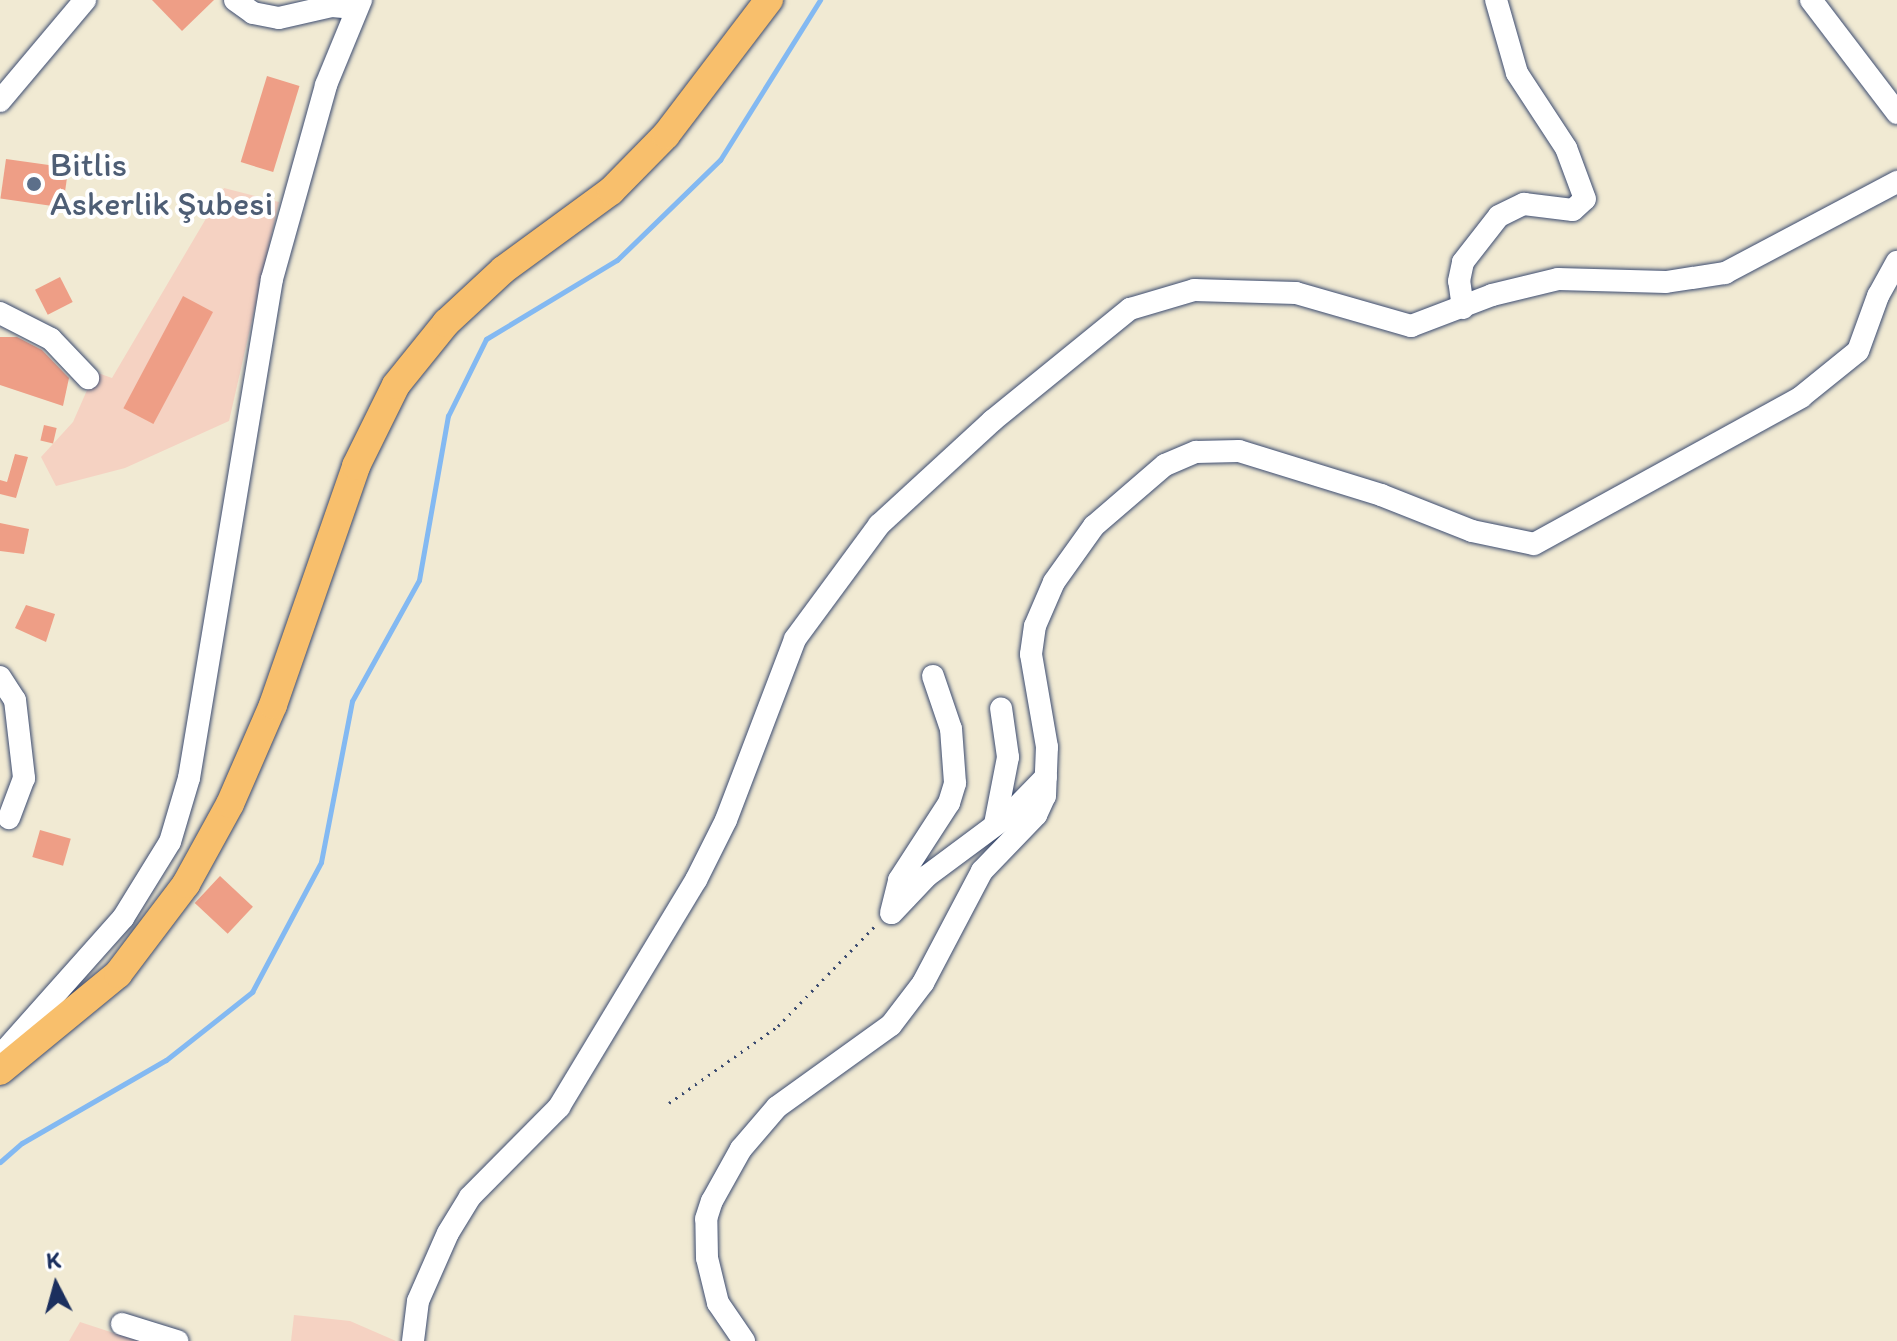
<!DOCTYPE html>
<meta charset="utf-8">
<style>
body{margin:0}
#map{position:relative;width:1897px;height:1341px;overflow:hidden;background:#f1ead3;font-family:Itim,sans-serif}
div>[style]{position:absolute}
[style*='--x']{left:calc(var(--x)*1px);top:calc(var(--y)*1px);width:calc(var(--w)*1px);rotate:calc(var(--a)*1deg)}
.built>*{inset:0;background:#f5d2c2}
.stream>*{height:5px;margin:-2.5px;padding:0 2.5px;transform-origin:2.5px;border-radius:2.5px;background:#83b9f2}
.building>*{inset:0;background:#ee9e86;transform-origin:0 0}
.path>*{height:3px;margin-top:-1.5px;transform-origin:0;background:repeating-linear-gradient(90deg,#3b4b70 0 2px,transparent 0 8px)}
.roads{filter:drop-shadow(0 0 2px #3b4b70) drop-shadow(0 0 2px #3b4b70)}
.minor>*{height:22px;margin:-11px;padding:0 11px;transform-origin:11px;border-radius:11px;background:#fff}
.major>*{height:28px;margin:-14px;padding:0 14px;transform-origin:14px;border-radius:14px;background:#f8bf6c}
.dots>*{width:22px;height:22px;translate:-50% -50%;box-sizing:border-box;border:4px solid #fff;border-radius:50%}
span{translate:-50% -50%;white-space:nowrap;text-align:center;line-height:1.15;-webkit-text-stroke:8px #fff;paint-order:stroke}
.service-label{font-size:34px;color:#4e5e75}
.left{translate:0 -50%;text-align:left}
.north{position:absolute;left:16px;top:1245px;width:80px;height:80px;-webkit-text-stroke:6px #fff;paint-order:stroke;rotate:354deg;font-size:22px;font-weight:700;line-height:32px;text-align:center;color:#1b2f5e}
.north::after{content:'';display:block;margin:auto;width:28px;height:36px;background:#1b2f5e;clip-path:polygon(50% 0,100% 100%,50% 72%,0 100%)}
</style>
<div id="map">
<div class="built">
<div style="clip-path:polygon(224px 188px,279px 202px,229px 421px,125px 468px,56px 486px,41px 457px,73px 422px,95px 372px,112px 378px)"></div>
<div style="clip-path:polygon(294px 1315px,350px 1321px,396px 1341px,291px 1341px)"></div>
<div style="clip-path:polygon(80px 1322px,138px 1341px,69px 1341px)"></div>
</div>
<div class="stream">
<div style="--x:0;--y:1162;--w:29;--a:-41"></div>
<div style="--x:22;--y:1143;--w:166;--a:-30"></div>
<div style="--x:166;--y:1060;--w:110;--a:-38.3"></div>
<div style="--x:252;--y:992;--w:147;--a:-62"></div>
<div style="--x:321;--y:862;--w:164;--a:-79.1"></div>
<div style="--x:352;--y:701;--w:138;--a:-61"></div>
<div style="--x:419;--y:580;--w:167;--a:-80"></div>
<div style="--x:448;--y:416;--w:86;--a:-63.7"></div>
<div style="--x:486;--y:339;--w:153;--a:-31.1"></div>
<div style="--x:617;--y:260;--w:144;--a:-44.2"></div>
<div style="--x:720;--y:160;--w:189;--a:-58"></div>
</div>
<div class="building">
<div style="clip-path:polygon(152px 0,214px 0,182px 31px)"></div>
<div style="left:267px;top:76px;width:34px;height:90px;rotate:17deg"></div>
<div style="left:6px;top:159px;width:63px;height:40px;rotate:8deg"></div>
<div style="left:60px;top:277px;width:28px;height:28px;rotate:63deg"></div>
<div style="left:183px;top:296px;width:34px;height:127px;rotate:28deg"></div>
<div style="clip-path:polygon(0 337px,17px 337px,42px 350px,69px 378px,63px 406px,0 385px)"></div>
<div style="left:44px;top:425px;width:13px;height:16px;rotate:13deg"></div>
<div style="clip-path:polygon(15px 454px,28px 457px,16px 498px,0 494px,0 480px,7px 482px)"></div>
<div style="clip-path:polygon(0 523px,29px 529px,24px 554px,0 551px)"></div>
<div style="clip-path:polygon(26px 605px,55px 614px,46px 642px,15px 628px)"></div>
<div style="left:40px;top:830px;width:32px;height:28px;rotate:16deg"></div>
<div style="left:220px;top:876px;width:45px;height:37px;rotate:43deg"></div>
</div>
<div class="path">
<div style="--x:669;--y:1103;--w:133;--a:-35.2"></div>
<div style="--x:778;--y:1026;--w:142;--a:-45.9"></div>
</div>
<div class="roads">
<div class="minor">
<div style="--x:235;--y:0;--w:22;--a:36"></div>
<div style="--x:253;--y:13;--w:26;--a:11"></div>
<div style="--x:279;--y:18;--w:54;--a:-12.8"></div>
<div style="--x:332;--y:6;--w:23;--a:5"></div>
<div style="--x:1811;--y:0;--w:142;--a:52.7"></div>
<div style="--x:0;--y:101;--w:132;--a:-49.9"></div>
<div style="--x:1463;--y:308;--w:27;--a:-98"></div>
<div style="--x:1459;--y:281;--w:19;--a:-78"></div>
<div style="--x:1463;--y:262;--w:58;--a:-52"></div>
<div style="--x:1499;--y:216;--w:28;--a:-26"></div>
<div style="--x:1524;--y:204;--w:49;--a:7"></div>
<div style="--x:1573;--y:210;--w:16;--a:-43"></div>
<div style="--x:1585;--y:199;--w:54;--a:-110.4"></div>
<div style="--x:1566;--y:148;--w:90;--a:-123.2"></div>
<div style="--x:1517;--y:73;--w:76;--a:-106"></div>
<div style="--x:0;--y:313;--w:57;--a:27"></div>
<div style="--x:51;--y:339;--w:54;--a:46.5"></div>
<div style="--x:0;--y:677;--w:27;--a:57"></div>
<div style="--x:15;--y:700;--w:79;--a:83.4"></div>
<div style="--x:24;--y:778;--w:43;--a:110.6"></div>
<div style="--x:995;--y:824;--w:68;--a:-79"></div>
<div style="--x:1008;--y:757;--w:49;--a:-98.1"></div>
<div style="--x:891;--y:913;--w:34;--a:-76"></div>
<div style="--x:899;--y:880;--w:92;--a:-57"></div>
<div style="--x:949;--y:803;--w:21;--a:-73"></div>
<div style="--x:955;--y:783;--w:54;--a:-94.2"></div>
<div style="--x:951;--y:729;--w:56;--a:-108.8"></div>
<div style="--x:892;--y:913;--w:51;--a:-46.6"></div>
<div style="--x:927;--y:876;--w:102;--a:-36.6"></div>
<div style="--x:1009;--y:815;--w:53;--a:-45.8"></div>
<div style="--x:0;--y:1056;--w:185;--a:-48.3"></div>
<div style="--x:123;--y:918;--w:89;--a:-58.3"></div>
<div style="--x:170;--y:842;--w:67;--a:-73.5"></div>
<div style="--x:189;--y:778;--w:506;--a:-80.56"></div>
<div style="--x:272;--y:279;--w:201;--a:-74.4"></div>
<div style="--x:326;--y:85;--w:92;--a:-67.6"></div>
<div style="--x:122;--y:1324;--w:58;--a:17.2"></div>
<div style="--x:413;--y:1341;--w:40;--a:-82.9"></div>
<div style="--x:418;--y:1301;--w:74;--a:-66.2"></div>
<div style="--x:448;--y:1233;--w:42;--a:-58.6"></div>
<div style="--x:470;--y:1197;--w:127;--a:-45.3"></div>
<div style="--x:559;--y:1107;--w:265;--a:-58.9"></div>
<div style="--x:696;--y:880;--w:67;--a:-63.4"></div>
<div style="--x:726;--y:820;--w:194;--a:-69.1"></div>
<div style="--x:795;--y:639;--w:142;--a:-53.6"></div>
<div style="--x:879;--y:525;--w:154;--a:-42.6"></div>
<div style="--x:992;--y:421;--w:178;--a:-39.1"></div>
<div style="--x:1130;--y:309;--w:67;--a:-16.5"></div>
<div style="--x:1194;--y:290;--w:102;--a:1.7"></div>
<div style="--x:1296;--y:293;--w:120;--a:16"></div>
<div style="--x:1411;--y:326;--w:87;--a:-20.9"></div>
<div style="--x:1492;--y:295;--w:68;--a:-13.6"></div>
<div style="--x:1558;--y:279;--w:108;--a:1.6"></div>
<div style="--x:1666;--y:282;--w:60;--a:-8.7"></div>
<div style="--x:1725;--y:273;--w:195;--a:-27.9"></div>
<div style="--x:744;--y:1341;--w:46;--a:-124.4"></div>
<div style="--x:718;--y:1303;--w:46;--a:-103.7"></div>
<div style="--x:707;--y:1258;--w:39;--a:-91"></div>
<div style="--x:706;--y:1219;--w:19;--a:-72"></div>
<div style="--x:712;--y:1201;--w:60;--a:-60.9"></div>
<div style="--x:741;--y:1149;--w:55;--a:-49.4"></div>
<div style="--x:777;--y:1107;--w:140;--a:-35.7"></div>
<div style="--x:891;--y:1025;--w:53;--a:-52.7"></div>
<div style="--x:923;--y:983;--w:127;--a:-62.2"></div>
<div style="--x:982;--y:871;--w:78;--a:-46"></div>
<div style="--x:1036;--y:815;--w:21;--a:-65"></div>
<div style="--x:1045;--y:796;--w:49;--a:-87.7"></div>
<div style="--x:1047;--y:747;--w:94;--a:-99.8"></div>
<div style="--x:1031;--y:654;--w:28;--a:-82"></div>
<div style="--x:1035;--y:626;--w:48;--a:-66.6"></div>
<div style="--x:1054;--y:582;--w:69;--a:-54.5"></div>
<div style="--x:1094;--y:526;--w:94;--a:-40.7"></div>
<div style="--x:1165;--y:465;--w:34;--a:-23"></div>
<div style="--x:1196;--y:452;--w:43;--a:-1.3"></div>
<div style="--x:1239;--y:451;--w:149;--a:17.2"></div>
<div style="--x:1381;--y:495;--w:98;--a:21.6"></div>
<div style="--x:1472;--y:531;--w:63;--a:11.8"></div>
<div style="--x:1534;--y:544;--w:305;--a:-28.8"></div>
<div style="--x:1801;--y:397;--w:73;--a:-38.9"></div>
<div style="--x:1858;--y:351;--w:59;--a:-70"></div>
<div style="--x:1878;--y:296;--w:39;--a:-61"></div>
</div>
<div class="major">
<div style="--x:0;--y:1071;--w:153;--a:-39.4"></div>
<div style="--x:118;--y:974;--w:113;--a:-52.9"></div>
<div style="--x:186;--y:884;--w:91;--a:-61.2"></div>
<div style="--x:230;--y:804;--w:108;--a:-66.5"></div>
<div style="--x:273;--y:705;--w:253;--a:-70.8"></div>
<div style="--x:356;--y:466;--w:90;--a:-63.7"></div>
<div style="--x:396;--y:385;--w:80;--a:-51.1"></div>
<div style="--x:446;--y:323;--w:78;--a:-42.9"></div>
<div style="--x:503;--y:270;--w:134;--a:-36.2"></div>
<div style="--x:611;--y:191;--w:78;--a:-45.5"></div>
<div style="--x:666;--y:135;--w:170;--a:-52.7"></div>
</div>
</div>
<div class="dots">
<div style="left:34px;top:184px;background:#5c6f8a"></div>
</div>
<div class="service-label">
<span class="left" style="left:50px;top:184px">Bitlis<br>Askerlik Şubesi</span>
</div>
<div class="north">K</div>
</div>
